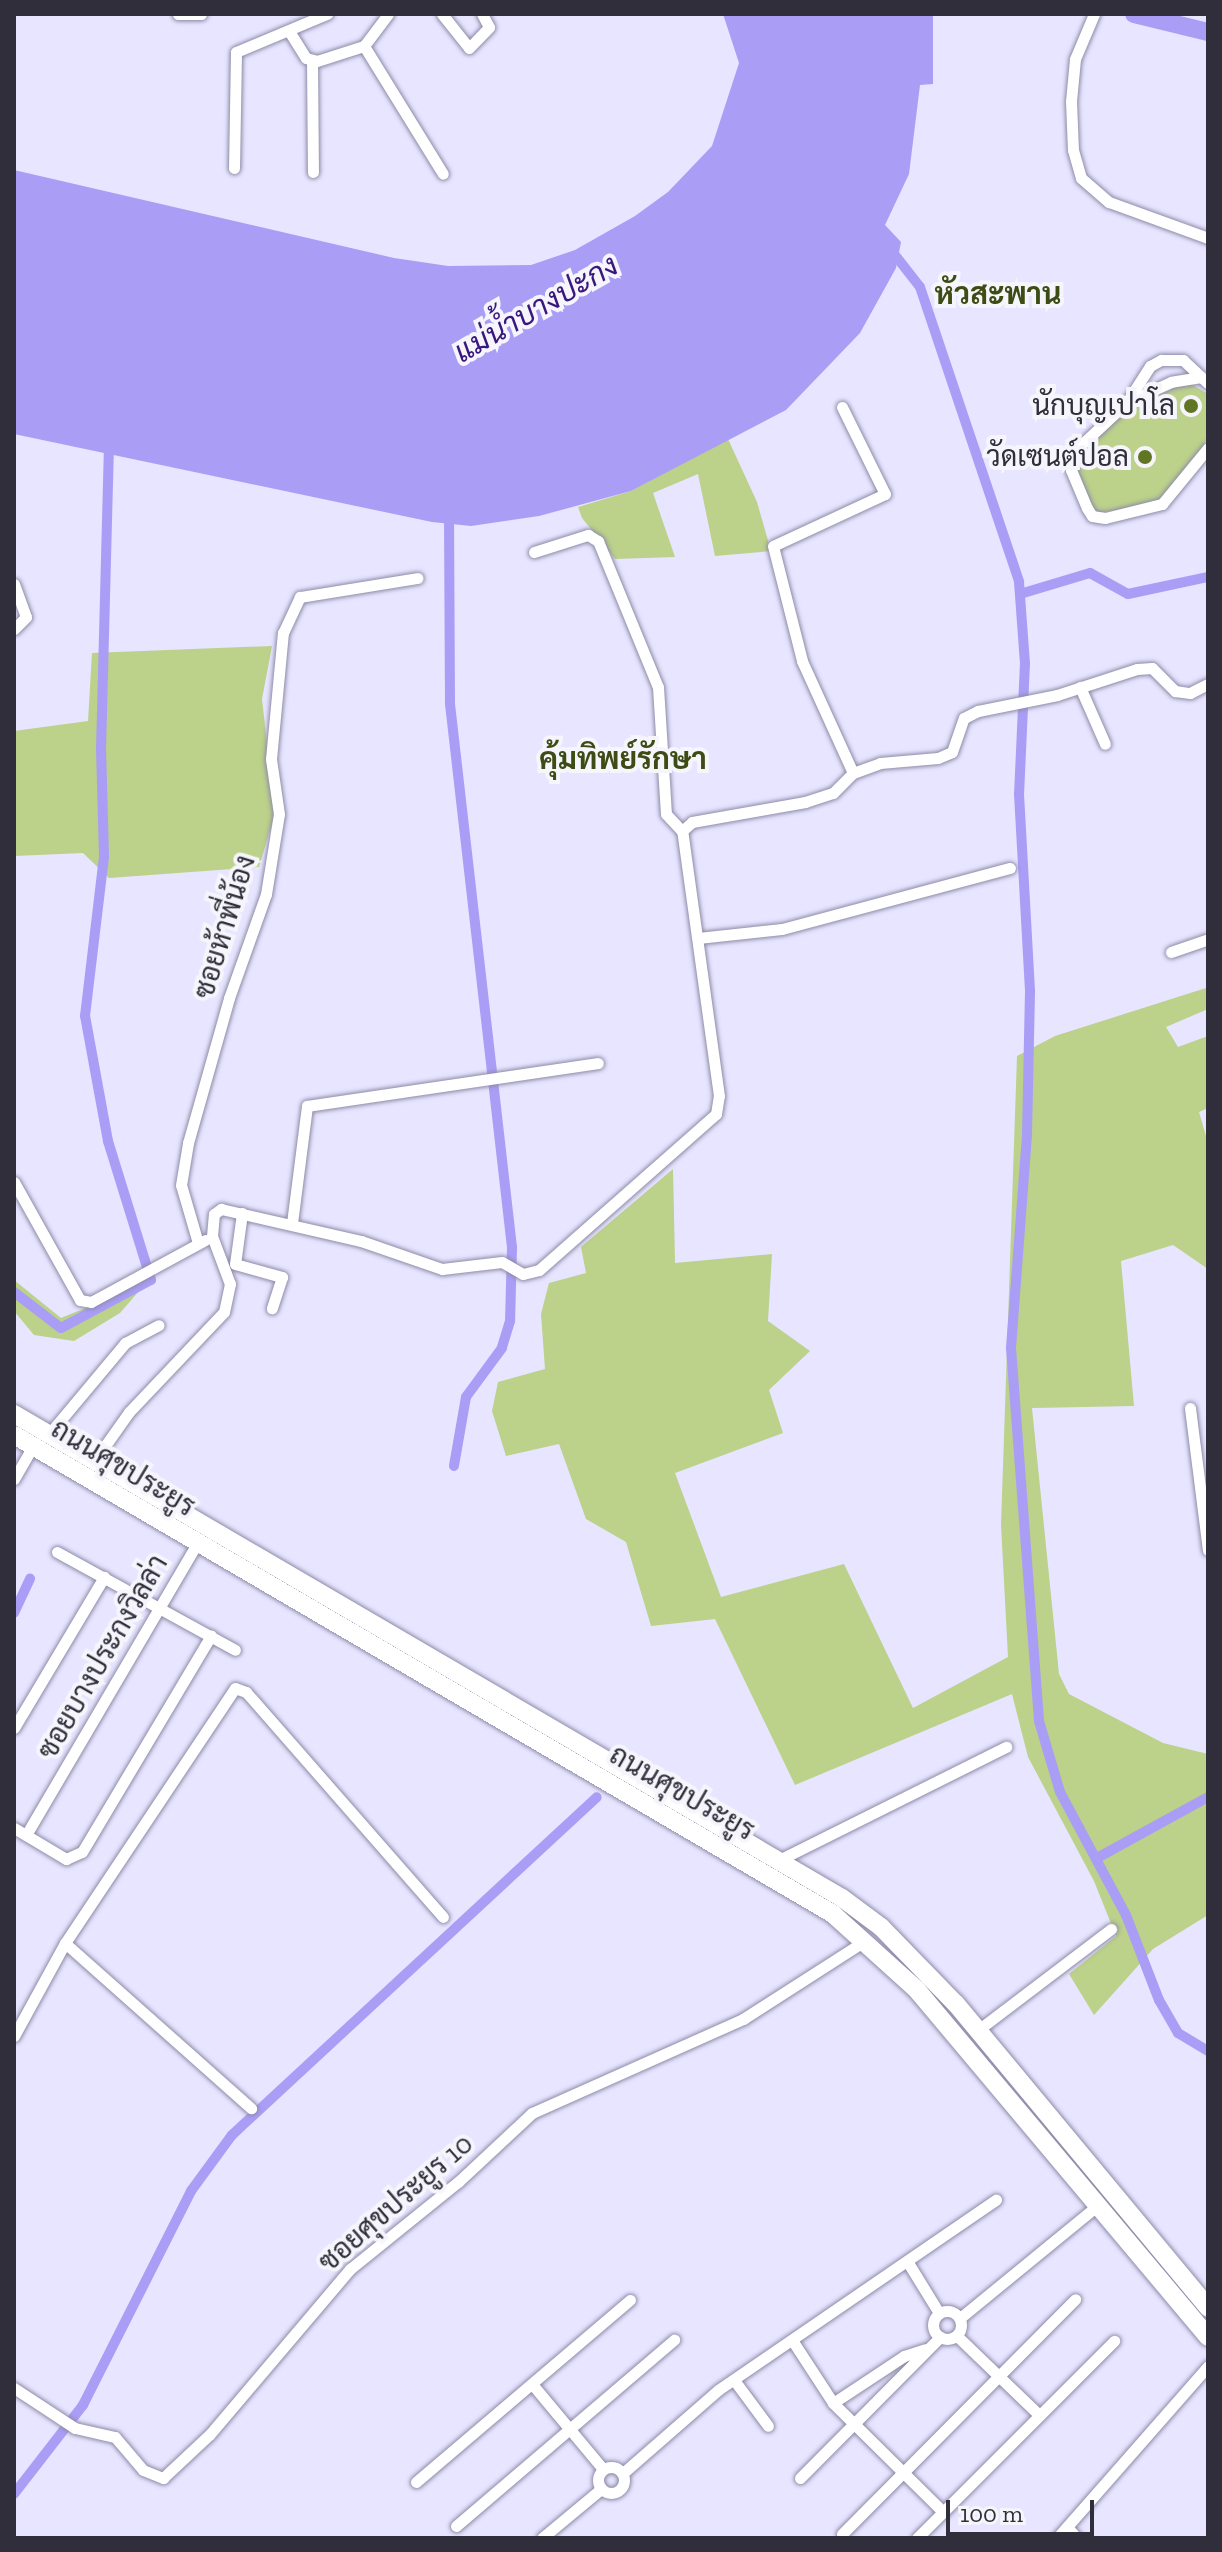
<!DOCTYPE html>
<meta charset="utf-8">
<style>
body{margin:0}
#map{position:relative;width:1222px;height:2552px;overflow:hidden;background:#e7e5ff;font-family:"Zilla Slab",Sarabun,serif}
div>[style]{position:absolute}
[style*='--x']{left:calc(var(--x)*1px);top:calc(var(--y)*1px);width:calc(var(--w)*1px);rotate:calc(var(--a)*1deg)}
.green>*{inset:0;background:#bcd18a}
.water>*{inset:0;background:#a99df6}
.canal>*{height:10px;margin:-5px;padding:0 5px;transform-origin:5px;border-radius:5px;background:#a99df6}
.river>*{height:18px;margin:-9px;padding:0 9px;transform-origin:9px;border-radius:9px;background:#a99df6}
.roads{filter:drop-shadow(0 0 2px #8d8ba8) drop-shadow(0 0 2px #8d8ba8)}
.minor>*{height:11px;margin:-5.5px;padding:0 5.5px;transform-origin:5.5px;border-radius:5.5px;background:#fff}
.minor>.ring{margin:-5.5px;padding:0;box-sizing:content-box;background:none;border:11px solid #fff;border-radius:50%}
.primary>*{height:18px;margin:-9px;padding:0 9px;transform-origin:9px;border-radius:9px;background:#fff}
.dots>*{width:22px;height:22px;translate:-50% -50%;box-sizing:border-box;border:4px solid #f5f5fb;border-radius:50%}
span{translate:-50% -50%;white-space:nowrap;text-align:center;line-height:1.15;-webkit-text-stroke:8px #f5f5fb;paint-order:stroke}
.poi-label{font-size:28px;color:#2f2e3a}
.right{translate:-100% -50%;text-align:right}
.street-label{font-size:28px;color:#2f2e3a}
.neighbourhood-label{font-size:30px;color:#3d4b14;font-weight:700}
.water-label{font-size:30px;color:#38177e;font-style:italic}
.frame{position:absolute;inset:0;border:16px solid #2f2e3a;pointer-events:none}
.scale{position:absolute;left:946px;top:2500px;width:148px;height:36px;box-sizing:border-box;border:4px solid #2f2e3a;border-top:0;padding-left:10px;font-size:24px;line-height:28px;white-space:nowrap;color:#2f2e3a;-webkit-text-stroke:6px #f5f5fb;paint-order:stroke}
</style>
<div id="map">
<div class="green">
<div style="clip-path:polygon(1188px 382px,1208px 394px,1208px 435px,1199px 457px,1178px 486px,1149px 506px,1096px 513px,1080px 484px,1076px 465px,1081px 452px,1125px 410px)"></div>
<div style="clip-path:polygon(728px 439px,757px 502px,771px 551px,715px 556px,698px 474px,653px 493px,675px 557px,615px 559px,582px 518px,578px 507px,631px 491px)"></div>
<div style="clip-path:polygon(272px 646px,262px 699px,275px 813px,259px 867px,109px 878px,83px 853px,14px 856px,14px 731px,88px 721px,92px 653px)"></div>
<div style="clip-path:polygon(1206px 988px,1208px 1009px,1166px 1027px,1178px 1047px,1208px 1036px,1208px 1108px,1199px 1112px,1208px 1143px,1208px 1269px,1173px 1245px,1121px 1261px,1134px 1406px,1032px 1408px,1059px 1674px,1069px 1694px,1163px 1743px,1208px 1754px,1208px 1915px,1153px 1949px,1094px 2015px,1069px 1974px,1116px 1936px,1094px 1881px,1028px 1757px,1012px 1694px,795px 1785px,715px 1619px,651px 1626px,626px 1542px,586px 1519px,559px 1444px,506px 1456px,492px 1411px,498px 1382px,545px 1369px,541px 1314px,549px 1283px,586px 1273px,581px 1247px,673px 1169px,675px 1263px,772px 1254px,768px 1321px,810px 1351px,769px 1390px,783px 1433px,675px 1473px,721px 1597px,844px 1564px,913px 1708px,1008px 1657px,1001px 1525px,1017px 1056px,1055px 1036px)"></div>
<div style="clip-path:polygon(14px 1280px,61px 1318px,146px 1283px,120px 1313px,74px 1341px,34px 1335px,14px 1311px)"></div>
</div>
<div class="water">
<div style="clip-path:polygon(723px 14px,933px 14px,933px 84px,920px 85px,909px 174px,885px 225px,901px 242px,896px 268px,860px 333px,786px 410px,631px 491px,539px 516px,471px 526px,432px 522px,14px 434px,14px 170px,394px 258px,448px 266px,531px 265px,575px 250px,635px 216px,668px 192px,712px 146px,739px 63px)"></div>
</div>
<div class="canal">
<div style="--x:891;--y:250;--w:47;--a:51.9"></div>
<div style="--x:920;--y:287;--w:311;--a:71.4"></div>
<div style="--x:1019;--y:582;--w:81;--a:85.8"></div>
<div style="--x:1025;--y:663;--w:131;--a:92.6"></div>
<div style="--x:1019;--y:794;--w:197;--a:86.8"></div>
<div style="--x:1030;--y:991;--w:144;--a:91.2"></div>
<div style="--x:1027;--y:1135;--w:214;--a:94.3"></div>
<div style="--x:1011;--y:1348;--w:374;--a:85.7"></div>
<div style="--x:1039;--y:1721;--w:74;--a:73.5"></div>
<div style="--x:1060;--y:1792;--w:140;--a:61.8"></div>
<div style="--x:1126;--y:1915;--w:91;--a:68.8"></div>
<div style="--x:1159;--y:2000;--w:38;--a:60"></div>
<div style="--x:1178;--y:2033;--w:35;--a:31"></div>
<div style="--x:449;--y:514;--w:190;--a:89.7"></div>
<div style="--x:450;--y:704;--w:547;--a:83.49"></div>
<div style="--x:512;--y:1247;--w:74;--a:91.5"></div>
<div style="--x:510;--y:1321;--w:28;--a:107"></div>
<div style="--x:502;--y:1348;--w:61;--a:126.3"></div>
<div style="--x:466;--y:1397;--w:70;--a:99.9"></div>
<div style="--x:1020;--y:594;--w:73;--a:-16.7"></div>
<div style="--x:1090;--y:573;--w:43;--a:28.9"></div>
<div style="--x:1128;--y:594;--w:82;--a:-12"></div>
<div style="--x:14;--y:1292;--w:59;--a:37.5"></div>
<div style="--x:61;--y:1328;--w:102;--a:-28.1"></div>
<div style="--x:151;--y:1280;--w:145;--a:-107.2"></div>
<div style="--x:108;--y:1141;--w:127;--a:-100.4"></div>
<div style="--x:85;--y:1016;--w:161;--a:-83.2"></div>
<div style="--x:104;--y:856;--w:106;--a:-91.6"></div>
<div style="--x:101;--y:750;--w:308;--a:-88.5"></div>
<div style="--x:14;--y:1613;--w:38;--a:-65"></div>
<div style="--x:1097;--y:1858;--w:127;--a:-28.8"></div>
<div style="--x:14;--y:2494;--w:113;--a:-52.2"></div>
<div style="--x:83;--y:2405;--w:240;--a:-63.2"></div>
<div style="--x:191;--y:2191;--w:69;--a:-53.8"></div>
<div style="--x:232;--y:2135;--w:497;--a:-42.8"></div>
</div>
<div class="river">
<div style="--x:1134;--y:14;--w:76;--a:13.7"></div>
</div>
<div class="roads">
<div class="minor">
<div style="--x:178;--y:14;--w:23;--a:0"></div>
<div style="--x:442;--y:14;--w:43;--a:51.5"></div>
<div style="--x:469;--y:48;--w:29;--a:-46"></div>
<div style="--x:489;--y:27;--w:15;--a:-118"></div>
<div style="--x:1094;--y:14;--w:49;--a:112.9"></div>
<div style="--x:1075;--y:59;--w:42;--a:95.4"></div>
<div style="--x:1071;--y:101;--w:49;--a:87.7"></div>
<div style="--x:1073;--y:150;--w:29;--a:74"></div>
<div style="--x:1081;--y:178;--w:37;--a:41"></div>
<div style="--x:1109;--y:202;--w:105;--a:20"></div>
<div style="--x:289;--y:31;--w:32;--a:58"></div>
<div style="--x:306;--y:58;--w:11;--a:15"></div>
<div style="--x:317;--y:61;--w:49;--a:-17.7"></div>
<div style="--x:364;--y:46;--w:40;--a:-53"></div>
<div style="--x:364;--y:46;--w:150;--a:58.3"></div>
<div style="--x:312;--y:61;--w:111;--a:89.5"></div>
<div style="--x:234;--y:168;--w:116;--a:-89"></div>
<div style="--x:236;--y:52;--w:99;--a:-22.7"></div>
<div style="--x:1201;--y:377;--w:30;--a:171"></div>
<div style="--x:1171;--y:382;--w:48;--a:155.6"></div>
<div style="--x:1127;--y:402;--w:67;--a:136.8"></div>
<div style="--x:1078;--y:448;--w:23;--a:108"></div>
<div style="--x:1071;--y:470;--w:41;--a:67.2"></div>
<div style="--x:1087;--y:508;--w:9;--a:58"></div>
<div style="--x:1092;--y:516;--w:13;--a:9"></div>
<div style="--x:1105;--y:518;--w:59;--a:-13.8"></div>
<div style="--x:1162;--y:504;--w:72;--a:-50.6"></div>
<div style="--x:1127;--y:402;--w:43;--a:-57.4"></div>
<div style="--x:1150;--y:366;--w:13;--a:-29"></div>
<div style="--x:1161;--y:360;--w:22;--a:0"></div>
<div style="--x:1183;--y:360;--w:34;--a:43"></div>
<div style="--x:842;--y:407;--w:97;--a:63.7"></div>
<div style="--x:885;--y:494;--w:123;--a:155.1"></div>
<div style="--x:773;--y:546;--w:119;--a:75.8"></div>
<div style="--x:802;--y:661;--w:123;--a:65.5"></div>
<div style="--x:534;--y:552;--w:57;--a:-17.5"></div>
<div style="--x:588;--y:535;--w:12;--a:31"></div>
<div style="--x:598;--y:541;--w:158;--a:67.7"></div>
<div style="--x:658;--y:687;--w:127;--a:86.4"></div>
<div style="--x:666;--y:814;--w:23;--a:47"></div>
<div style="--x:14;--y:584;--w:35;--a:70"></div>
<div style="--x:26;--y:617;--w:17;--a:135"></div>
<div style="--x:1080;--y:687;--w:62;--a:66.3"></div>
<div style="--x:698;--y:938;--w:84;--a:-6.1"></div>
<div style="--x:782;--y:929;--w:236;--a:-15"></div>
<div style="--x:1171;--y:952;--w:39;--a:-19"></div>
<div style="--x:14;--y:1182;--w:135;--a:60.8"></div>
<div style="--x:80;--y:1300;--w:11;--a:10"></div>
<div style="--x:91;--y:1302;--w:130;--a:-28.5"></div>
<div style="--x:242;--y:1213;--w:51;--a:97.8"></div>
<div style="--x:235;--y:1264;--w:49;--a:15.5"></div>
<div style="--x:282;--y:1277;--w:33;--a:108"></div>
<div style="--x:292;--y:1223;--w:118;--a:-82.7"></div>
<div style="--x:307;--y:1106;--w:294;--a:-8.4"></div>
<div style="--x:198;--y:1243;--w:60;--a:-106.3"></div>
<div style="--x:181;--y:1185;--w:43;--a:-80.5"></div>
<div style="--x:188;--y:1143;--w:151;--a:-74.2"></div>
<div style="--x:229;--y:998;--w:110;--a:-70.4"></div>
<div style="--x:266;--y:894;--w:81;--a:-80.8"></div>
<div style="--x:279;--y:814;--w:56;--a:-98.3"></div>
<div style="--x:271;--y:759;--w:127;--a:-84.6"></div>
<div style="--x:283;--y:633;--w:40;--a:-65"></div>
<div style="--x:300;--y:597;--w:119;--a:-9.2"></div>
<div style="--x:1190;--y:1408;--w:143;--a:82.8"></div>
<div style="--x:49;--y:1434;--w:119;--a:-50.1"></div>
<div style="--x:125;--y:1343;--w:38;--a:-28"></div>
<div style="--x:95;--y:1460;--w:59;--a:-54.7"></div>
<div style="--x:129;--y:1412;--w:138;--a:-46.5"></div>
<div style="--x:224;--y:1312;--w:29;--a:-78"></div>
<div style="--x:230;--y:1284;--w:51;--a:-110.6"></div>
<div style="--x:212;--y:1236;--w:22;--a:-85"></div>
<div style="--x:214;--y:1214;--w:9;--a:-36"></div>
<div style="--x:221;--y:1209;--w:144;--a:12.9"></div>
<div style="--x:361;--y:1241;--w:86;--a:19.1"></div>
<div style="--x:442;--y:1269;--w:60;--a:-6.7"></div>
<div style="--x:502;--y:1262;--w:24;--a:30"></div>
<div style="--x:523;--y:1274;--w:16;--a:-14"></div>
<div style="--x:539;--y:1270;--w:236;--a:-41.4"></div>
<div style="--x:716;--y:1114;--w:18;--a:-81"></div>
<div style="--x:719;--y:1096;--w:268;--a:-97.9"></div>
<div style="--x:682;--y:831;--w:13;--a:-42"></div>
<div style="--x:692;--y:822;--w:115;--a:-10"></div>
<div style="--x:805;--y:802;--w:29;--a:-18"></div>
<div style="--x:833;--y:793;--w:28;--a:-45"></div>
<div style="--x:853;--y:773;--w:29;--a:-20"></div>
<div style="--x:880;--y:763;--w:58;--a:-4.9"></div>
<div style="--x:938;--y:758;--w:15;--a:-23"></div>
<div style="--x:952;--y:752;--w:36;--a:-71"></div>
<div style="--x:964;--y:718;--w:16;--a:-27"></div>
<div style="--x:978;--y:711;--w:81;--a:-11.4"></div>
<div style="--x:1057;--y:695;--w:84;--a:-18"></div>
<div style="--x:1137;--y:669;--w:15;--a:-4"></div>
<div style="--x:1152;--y:668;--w:33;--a:45"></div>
<div style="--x:1175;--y:691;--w:15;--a:8"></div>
<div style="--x:1190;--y:693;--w:20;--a:-27"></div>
<div style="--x:14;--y:1479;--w:38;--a:-60"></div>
<div style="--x:57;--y:1552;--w:203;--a:28.8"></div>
<div style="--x:14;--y:1728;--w:176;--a:-59.2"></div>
<div style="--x:14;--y:1828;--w:61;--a:30.8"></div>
<div style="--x:66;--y:1859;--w:17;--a:-24"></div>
<div style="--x:82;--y:1852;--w:252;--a:-59.2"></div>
<div style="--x:26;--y:1835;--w:336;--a:-59.6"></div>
<div style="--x:779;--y:1860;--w:254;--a:-26.5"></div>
<div style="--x:65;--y:1943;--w:249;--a:41.6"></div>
<div style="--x:978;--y:2030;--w:167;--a:-37.2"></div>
<div style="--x:14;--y:2036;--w:106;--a:-61.3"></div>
<div style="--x:65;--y:1943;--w:306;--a:-56.3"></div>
<div style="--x:235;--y:1688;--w:12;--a:20"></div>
<div style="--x:246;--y:1692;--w:299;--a:48.8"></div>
<div style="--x:907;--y:2261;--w:61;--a:58.4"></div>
<div class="ring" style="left:933px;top:2311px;width:17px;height:17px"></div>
<div style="--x:960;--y:2318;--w:178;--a:-39.3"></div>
<div style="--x:957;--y:2336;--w:114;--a:43.9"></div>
<div style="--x:792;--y:2340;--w:75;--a:56.9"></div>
<div style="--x:833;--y:2403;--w:155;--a:44.7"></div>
<div style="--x:734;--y:2380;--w:57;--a:53.5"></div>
<div style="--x:532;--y:2384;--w:111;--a:50.1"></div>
<div style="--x:14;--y:2388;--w:73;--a:33.3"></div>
<div style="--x:75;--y:2428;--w:41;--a:12.7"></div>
<div style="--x:115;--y:2437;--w:43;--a:49.7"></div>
<div style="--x:143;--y:2470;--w:22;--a:22"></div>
<div style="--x:163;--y:2478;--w:64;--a:-43.1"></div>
<div style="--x:210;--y:2434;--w:216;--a:-49.7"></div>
<div style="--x:350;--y:2269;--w:139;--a:-38.9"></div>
<div style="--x:458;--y:2182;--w:101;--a:-43"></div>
<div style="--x:532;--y:2113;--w:231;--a:-24"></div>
<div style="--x:743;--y:2019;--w:146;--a:-32.7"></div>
<div style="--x:833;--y:2403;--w:85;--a:-33.5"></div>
<div style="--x:904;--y:2356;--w:22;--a:-18"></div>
<div class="ring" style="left:598px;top:2467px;width:15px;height:15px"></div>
<div style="--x:623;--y:2473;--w:126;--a:-41.1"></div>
<div style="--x:718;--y:2390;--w:337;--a:-34.4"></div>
<div style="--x:800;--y:2478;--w:199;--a:-45.2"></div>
<div style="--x:416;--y:2482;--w:281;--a:-40.4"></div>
<div style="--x:456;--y:2526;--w:287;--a:-40.5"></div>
<div style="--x:1067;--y:2527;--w:15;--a:48"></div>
<div style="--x:842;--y:2534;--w:331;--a:-45.2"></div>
<div style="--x:542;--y:2538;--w:77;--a:-39.7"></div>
<div style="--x:917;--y:2538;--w:279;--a:-45"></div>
<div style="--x:1057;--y:2538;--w:229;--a:-48.7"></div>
</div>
<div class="primary">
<div style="--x:14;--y:1414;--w:959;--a:30.31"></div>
<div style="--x:842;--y:1898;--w:49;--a:36.6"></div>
<div style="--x:881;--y:1927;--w:107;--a:45.8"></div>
<div style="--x:956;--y:2004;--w:395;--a:50.3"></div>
<div style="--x:14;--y:1435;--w:949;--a:30.32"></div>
<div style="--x:833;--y:1914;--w:113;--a:42.1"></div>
<div style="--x:917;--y:1990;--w:453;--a:50"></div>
</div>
</div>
<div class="dots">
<div style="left:1191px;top:406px;background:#617524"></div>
<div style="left:1145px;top:457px;background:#617524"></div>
</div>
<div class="poi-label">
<span class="right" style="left:1175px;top:406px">นักบุญเปาโล</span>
<span class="right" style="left:1129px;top:457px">วัดเซนต์ปอล</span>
</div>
<div class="street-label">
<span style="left:225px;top:927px;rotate:-73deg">ซอยห้าพี่น้อง</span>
<span style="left:123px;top:1468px;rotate:31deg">ถนนศุขประยูร</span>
<span style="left:103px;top:1657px;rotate:-60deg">ซอยบางประกงวิลล่า</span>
<span style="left:682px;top:1793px;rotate:30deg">ถนนศุขประยูร</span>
<span style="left:396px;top:2203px;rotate:-41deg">ซอยศุขประยูร 10</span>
</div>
<div class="neighbourhood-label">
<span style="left:998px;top:294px">หัวสะพาน</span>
<span style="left:623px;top:759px">คุ้มทิพย์รักษา</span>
</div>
<div class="water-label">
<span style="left:536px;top:309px;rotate:-30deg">แม่น้ำบางปะกง</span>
</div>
<div class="frame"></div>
<div class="scale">100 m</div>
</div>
